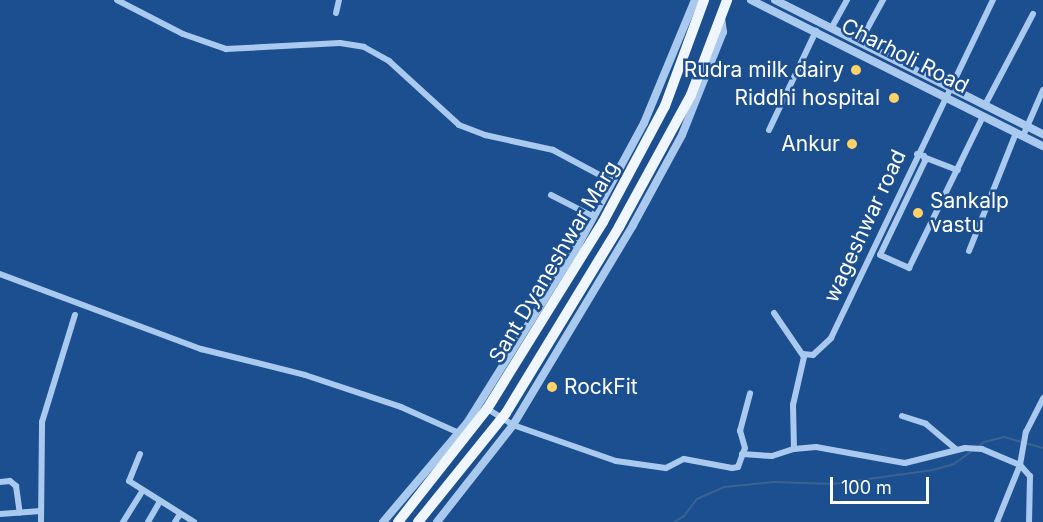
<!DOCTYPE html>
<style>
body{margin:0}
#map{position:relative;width:1043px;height:522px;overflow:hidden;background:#1b4f8f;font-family:Inter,sans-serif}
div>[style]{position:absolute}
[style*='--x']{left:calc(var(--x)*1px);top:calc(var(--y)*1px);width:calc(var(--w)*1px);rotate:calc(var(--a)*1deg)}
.stream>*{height:2px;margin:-1px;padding:0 1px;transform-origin:1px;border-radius:1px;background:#3c6290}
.minor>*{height:6px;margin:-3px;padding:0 3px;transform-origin:3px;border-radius:3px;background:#a9c9ee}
.tertiary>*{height:8px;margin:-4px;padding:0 4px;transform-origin:4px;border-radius:4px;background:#a9c9ee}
.primary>*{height:10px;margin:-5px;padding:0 5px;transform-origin:5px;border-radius:5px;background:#f0f6ff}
.dots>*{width:16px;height:16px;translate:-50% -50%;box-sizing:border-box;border:3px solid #1b4f8f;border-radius:50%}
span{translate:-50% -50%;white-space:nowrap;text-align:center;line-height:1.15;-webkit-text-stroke:5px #1b4f8f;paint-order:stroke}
.street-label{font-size:21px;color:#fff}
.poi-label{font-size:21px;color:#fff}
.right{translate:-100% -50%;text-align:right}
.left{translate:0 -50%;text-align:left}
.scale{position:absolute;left:830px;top:477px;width:99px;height:27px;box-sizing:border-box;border:3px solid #fff;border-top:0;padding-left:8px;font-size:18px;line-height:21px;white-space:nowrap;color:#fff;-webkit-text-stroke:4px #1b4f8f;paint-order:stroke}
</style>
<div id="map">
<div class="stream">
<div style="--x:674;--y:522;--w:12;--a:-31"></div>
<div style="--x:684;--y:516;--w:21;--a:-53"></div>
<div style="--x:697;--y:499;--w:30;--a:-24"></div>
<div style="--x:724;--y:487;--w:50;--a:-5.7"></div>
<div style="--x:774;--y:482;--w:59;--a:1.9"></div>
<div style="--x:833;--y:484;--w:101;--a:-8"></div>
<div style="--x:933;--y:470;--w:22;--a:-16"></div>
<div style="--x:954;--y:464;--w:37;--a:-36"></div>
<div style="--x:984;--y:442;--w:21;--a:-14"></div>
<div style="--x:1004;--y:437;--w:41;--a:15.8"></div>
</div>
<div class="minor">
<div style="--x:117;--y:0;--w:74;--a:27.3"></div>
<div style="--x:183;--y:34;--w:46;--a:19.2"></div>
<div style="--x:226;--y:49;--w:114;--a:-3"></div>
<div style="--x:340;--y:43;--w:24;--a:9"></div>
<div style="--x:364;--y:47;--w:29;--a:29"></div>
<div style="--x:389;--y:61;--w:95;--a:42.4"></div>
<div style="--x:459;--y:125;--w:28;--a:21"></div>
<div style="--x:485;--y:135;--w:70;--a:12.4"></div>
<div style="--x:553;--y:150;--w:68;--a:28.1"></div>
<div style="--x:336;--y:13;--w:13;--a:-77"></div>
<div style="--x:832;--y:27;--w:31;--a:-61"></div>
<div style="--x:860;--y:42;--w:48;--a:-61.3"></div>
<div style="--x:985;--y:105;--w:103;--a:-62.2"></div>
<div style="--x:769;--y:130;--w:110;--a:-64.6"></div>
<div style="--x:1023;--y:136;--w:50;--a:-66.5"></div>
<div style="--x:917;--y:154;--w:7;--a:16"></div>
<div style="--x:924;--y:156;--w:5;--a:79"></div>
<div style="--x:925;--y:161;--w:104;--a:115.6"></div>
<div style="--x:880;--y:255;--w:32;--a:24"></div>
<div style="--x:909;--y:268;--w:169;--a:-64"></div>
<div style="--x:926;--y:158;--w:34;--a:21"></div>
<div style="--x:551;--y:195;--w:48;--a:27.1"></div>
<div style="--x:969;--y:251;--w:127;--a:-68.3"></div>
<div style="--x:0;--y:274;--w:215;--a:20.5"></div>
<div style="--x:201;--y:349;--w:107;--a:14"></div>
<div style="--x:305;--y:375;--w:101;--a:18.4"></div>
<div style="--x:401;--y:407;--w:64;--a:24.1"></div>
<div style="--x:774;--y:313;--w:53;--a:55.7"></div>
<div style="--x:804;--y:357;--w:49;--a:102.9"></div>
<div style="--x:793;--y:405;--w:44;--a:88.7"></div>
<div style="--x:803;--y:354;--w:10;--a:6"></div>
<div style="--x:813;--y:355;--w:25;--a:-43"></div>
<div style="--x:831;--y:338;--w:375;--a:-64.4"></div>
<div style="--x:486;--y:408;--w:32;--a:32"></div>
<div style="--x:513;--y:425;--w:109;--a:19.3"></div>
<div style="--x:616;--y:461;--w:50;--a:8"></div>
<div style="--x:666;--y:468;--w:20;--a:-27"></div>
<div style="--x:684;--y:459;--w:49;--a:10.6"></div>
<div style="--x:732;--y:468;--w:6;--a:-9"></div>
<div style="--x:738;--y:467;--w:20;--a:-70"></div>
<div style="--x:745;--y:448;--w:18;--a:-106"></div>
<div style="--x:740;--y:431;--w:39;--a:-75"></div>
<div style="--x:902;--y:416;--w:25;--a:18"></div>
<div style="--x:926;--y:424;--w:40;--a:40"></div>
<div style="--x:140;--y:454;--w:29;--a:112"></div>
<div style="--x:129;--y:481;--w:77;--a:32.2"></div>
<div style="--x:742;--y:454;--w:30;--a:4"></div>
<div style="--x:772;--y:456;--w:23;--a:-18"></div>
<div style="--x:794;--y:449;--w:22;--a:-5"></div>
<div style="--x:816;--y:447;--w:90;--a:10.2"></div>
<div style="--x:905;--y:463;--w:62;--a:-14"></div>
<div style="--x:965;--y:448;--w:17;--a:3"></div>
<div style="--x:982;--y:449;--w:41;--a:22.8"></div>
<div style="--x:1020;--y:465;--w:15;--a:48"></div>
<div style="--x:1030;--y:476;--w:46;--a:91.2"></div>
<div style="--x:0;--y:482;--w:10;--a:-6"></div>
<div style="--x:10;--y:481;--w:8;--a:40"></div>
<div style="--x:16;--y:486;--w:27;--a:82"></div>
<div style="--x:0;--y:514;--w:41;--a:-4.2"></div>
<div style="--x:41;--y:522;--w:100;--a:-89.4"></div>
<div style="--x:42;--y:422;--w:112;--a:-72.9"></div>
<div style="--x:123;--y:522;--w:36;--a:-58"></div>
<div style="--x:148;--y:522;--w:24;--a:-60"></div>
<div style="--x:175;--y:522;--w:9;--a:-58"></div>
<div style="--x:997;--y:522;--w:61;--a:-68"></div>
<div style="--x:1020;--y:465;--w:34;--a:-80"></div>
<div style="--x:1026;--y:432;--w:38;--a:-63"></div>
</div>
<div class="tertiary">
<div style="--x:751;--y:0;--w:326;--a:26.6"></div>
<div style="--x:775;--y:0;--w:300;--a:26.6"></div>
<div style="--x:383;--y:522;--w:130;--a:-49.7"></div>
<div style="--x:467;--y:423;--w:208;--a:-58"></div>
<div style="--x:577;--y:247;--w:141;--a:-61.6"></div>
<div style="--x:644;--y:123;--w:133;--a:-67.5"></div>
<div style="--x:437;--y:522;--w:123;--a:-51.9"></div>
<div style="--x:513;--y:425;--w:233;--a:-59"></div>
<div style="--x:633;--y:225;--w:102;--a:-61.4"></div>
<div style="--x:682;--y:135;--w:111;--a:-68.3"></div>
<div style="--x:723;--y:32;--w:14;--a:-98"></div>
</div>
<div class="primary">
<div style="--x:398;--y:522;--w:144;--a:-51.8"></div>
<div style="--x:487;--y:409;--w:220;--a:-58.2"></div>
<div style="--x:603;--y:222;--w:132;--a:-61.9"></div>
<div style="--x:665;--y:106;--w:113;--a:-69.8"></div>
<div style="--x:418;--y:522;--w:140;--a:-51.1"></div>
<div style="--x:506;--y:413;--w:218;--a:-58.7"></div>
<div style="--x:619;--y:227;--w:150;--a:-61.4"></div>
<div style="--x:691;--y:95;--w:102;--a:-69.2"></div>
</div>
<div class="dots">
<div style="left:856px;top:70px;background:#ffd166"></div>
<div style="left:894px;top:98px;background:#ffd166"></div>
<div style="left:852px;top:144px;background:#ffd166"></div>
<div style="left:918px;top:213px;background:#ffd166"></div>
<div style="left:552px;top:387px;background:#ffd166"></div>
</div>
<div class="street-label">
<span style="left:905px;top:56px;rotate:27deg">Charholi Road</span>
<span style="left:865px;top:226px;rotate:-65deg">wageshwar road</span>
<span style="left:554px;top:262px;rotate:-59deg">Sant Dyaneshwar Marg</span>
</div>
<div class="poi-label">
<span class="right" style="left:844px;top:70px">Rudra milk dairy</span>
<span class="right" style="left:880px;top:98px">Riddhi hospital</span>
<span class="right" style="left:840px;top:144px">Ankur</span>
<span class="left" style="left:930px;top:213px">Sankalp<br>vastu</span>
<span class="left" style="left:564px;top:387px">RockFit</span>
</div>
<div class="scale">100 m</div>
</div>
